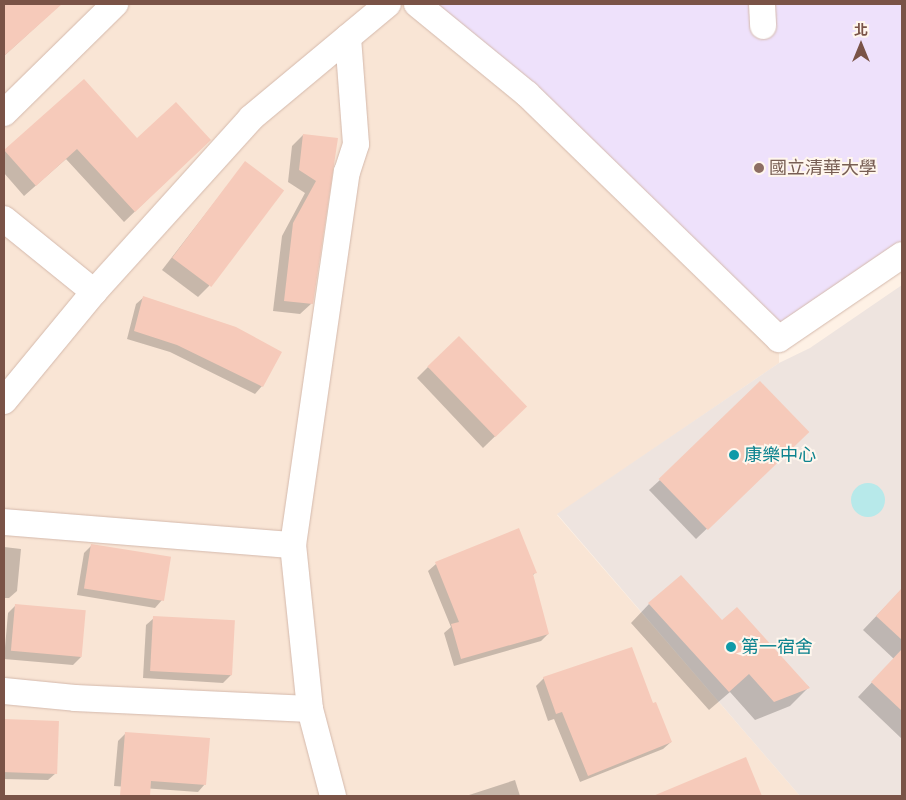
<!DOCTYPE html>
<meta charset="utf-8">
<style>
body{margin:0}
#map{position:relative;width:906px;height:800px;overflow:hidden;background:#fef1e5;font-family:Jost,"Noto Sans TC",sans-serif}
div>[style]{position:absolute}
[style*='--x']{left:calc(var(--x)*1px);top:calc(var(--y)*1px);width:calc(var(--w)*1px);rotate:calc(var(--a)*1deg)}
.residential>*{inset:0;background:#f9e5d5}
.industrial>*{inset:0;background:#eee4df}
.education>*{inset:0;background:#eee1fb}
.water>*{inset:0;background:#b7e9ea}
.round{border-radius:50%}
.shadow>*{inset:0;background:#0003}
.building>*{inset:0;background:#f6caba;transform-origin:0 0}
.roads{filter:drop-shadow(0 0 1px #d4b9ac) drop-shadow(0 0 1px #d4b9ac)}
.minor>*{height:26px;margin:-13px;padding:0 13px;transform-origin:13px;border-radius:13px;background:#fff}
.dots>*{width:14px;height:14px;translate:-50% -50%;box-sizing:border-box;border:2px solid #fff6ed;border-radius:50%}
span{translate:-50% -50%;white-space:nowrap;text-align:center;line-height:1.15;-webkit-text-stroke:4px #fff6ed;paint-order:stroke}
.education-label{font-size:18px;color:#785e54}
.left{translate:0 -50%;text-align:left}
.culture-label{font-size:18px;color:#0d838f}
.frame{position:absolute;inset:0;border:5px solid #7a5347;pointer-events:none}
.north{position:absolute;left:836px;top:20px;width:50px;height:50px;-webkit-text-stroke:4px #fff6ed;paint-order:stroke;rotate:0deg;font-size:14px;font-weight:700;line-height:20px;text-align:center;color:#7a5347}
.north::after{content:'';display:block;margin:auto;width:18px;height:22px;background:#7a5347;clip-path:polygon(50% 0,100% 100%,50% 72%,0 100%)}
</style>
<div id="map">
<div class="residential">
<div style="clip-path:polygon(4px 4px,902px 4px,779px 329px,779px 363px,557px 515px,800px 796px,4px 796px)"></div>
</div>
<div class="industrial">
<div style="clip-path:polygon(902px 285px,902px 796px,800px 796px,557px 514px,779px 363px,810px 348px)"></div>
</div>
<div class="education">
<div style="clip-path:polygon(429px 4px,902px 4px,902px 244px,779px 329px)"></div>
</div>
<div class="water">
<div class="round" style="left:851px;top:483px;width:34px;height:34px"></div>
</div>
<div class="shadow">
<div style="clip-path:polygon(4px 4px,61px 4px,4px 56px)"></div>
<div style="clip-path:polygon(84px 80px,136px 140px,198px 151px,124px 222px,66px 159px,24px 196px,4px 173px,4px 151px)"></div>
<div style="clip-path:polygon(303px 135px,337px 139px,312px 303px,300px 314px,273px 311px,282px 236px,305px 193px,288px 182px,292px 146px)"></div>
<div style="clip-path:polygon(245px 163px,209px 286px,198px 297px,162px 270px)"></div>
<div style="clip-path:polygon(144px 297px,262px 386px,255px 394px,170px 352px,127px 339px,136px 304px)"></div>
<div style="clip-path:polygon(428px 367px,514px 418px,483px 448px,417px 378px)"></div>
<div style="clip-path:polygon(797px 443px,696px 539px,649px 490px,660px 480px)"></div>
<div style="clip-path:polygon(91px 546px,162px 600px,155px 608px,77px 595px,84px 553px)"></div>
<div style="clip-path:polygon(4px 547px,21px 549px,17px 591px,9px 598px,4px 598px)"></div>
<div style="clip-path:polygon(436px 564px,536px 572px,532px 576px,548px 634px,541px 641px,454px 666px,444px 633px,451px 627px,428px 571px)"></div>
<div style="clip-path:polygon(902px 589px,902px 739px,858px 697px,894px 659px,863px 630px)"></div>
<div style="clip-path:polygon(649px 604px,722px 622px,809px 687px,790px 706px,755px 720px,730px 692px,709px 710px,631px 623px)"></div>
<div style="clip-path:polygon(15px 606px,81px 657px,73px 665px,4px 659px,8px 613px)"></div>
<div style="clip-path:polygon(154px 618px,231px 675px,223px 683px,143px 678px,146px 625px)"></div>
<div style="clip-path:polygon(544px 678px,652px 705px,671px 742px,663px 749px,580px 782px,554px 719px,548px 721px,536px 686px)"></div>
<div style="clip-path:polygon(4px 720px,58px 722px,56px 773px,48px 780px,4px 779px)"></div>
<div style="clip-path:polygon(126px 733px,205px 784px,198px 792px,114px 786px,118px 741px)"></div>
<div style="clip-path:polygon(745px 759px,761px 796px,660px 796px,664px 793px)"></div>
<div style="clip-path:polygon(515px 780px,520px 796px,466px 796px)"></div>
</div>
<div class="building">
<div style="clip-path:polygon(4px 4px,62px 4px,4px 56px)"></div>
<div style="clip-path:polygon(84px 79px,137px 138px,176px 102px,211px 140px,135px 212px,77px 149px,36px 186px,4px 150px)"></div>
<div style="clip-path:polygon(303px 134px,338px 138px,313px 304px,284px 301px,293px 223px,316px 181px,299px 170px)"></div>
<div style="left:245px;top:161px;width:49px;height:121px;rotate:37deg"></div>
<div style="clip-path:polygon(143px 296px,236px 327px,282px 352px,263px 387px,177px 345px,134px 331px)"></div>
<div style="left:459px;top:336px;width:98px;height:44px;rotate:46deg"></div>
<div style="left:760px;top:381px;width:71px;height:141px;rotate:46deg"></div>
<div style="clip-path:polygon(519px 528px,537px 573px,533px 574px,549px 634px,461px 659px,451px 624px,459px 622px,435px 562px)"></div>
<div style="left:91px;top:544px;width:81px;height:45px;rotate:9deg"></div>
<div style="clip-path:polygon(681px 575px,722px 620px,737px 607px,810px 688px,774px 702px,749px 674px,729px 692px,648px 603px)"></div>
<div style="clip-path:polygon(902px 588px,902px 640px,876px 616px)"></div>
<div style="left:15px;top:604px;width:71px;height:47px;rotate:5deg"></div>
<div style="left:153px;top:616px;width:82px;height:55px;rotate:3deg"></div>
<div style="clip-path:polygon(632px 647px,653px 703px,656px 702px,672px 742px,588px 776px,562px 712px,556px 714px,543px 677px)"></div>
<div style="clip-path:polygon(902px 649px,902px 711px,871px 682px)"></div>
<div style="left:4px;top:719px;width:55px;height:53px;rotate:2deg"></div>
<div style="clip-path:polygon(125px 732px,210px 738px,206px 785px,151px 781px,150px 796px,120px 796px)"></div>
<div style="clip-path:polygon(746px 757px,762px 796px,653px 796px)"></div>
</div>
<div class="roads">
<div class="minor">
<div style="--x:417;--y:4;--w:142;--a:39.3"></div>
<div style="--x:527;--y:94;--w:351;--a:44.2"></div>
<div style="--x:779;--y:339;--w:149;--a:-34.3"></div>
<div style="--x:762;--y:4;--w:22;--a:87"></div>
<div style="--x:4;--y:113;--w:156;--a:-44.5"></div>
<div style="--x:4;--y:219;--w:116;--a:39"></div>
<div style="--x:4;--y:401;--w:141;--a:-50.5"></div>
<div style="--x:94;--y:292;--w:234;--a:-47.9"></div>
<div style="--x:251;--y:118;--w:178;--a:-39.8"></div>
<div style="--x:4;--y:522;--w:290;--a:4.6"></div>
<div style="--x:4;--y:691;--w:71;--a:5.6"></div>
<div style="--x:75;--y:698;--w:235;--a:2.7"></div>
<div style="--x:333;--y:796;--w:90;--a:-104.8"></div>
<div style="--x:310;--y:709;--w:165;--a:-95.9"></div>
<div style="--x:293;--y:545;--w:377;--a:-81.8"></div>
<div style="--x:347;--y:172;--w:29;--a:-72"></div>
<div style="--x:356;--y:144;--w:107;--a:-94.3"></div>
</div>
</div>
<div class="dots">
<div style="left:759px;top:168px;background:#8d6e63"></div>
<div style="left:734px;top:455px;background:#0f9aa8"></div>
<div style="left:731px;top:647px;background:#0f9aa8"></div>
</div>
<div class="education-label">
<span class="left" style="left:769px;top:168px">國立清華大學</span>
</div>
<div class="culture-label">
<span class="left" style="left:744px;top:455px">康樂中心</span>
<span class="left" style="left:741px;top:647px">第一宿舍</span>
</div>
<div class="frame"></div>
<div class="north">北</div>
</div>
